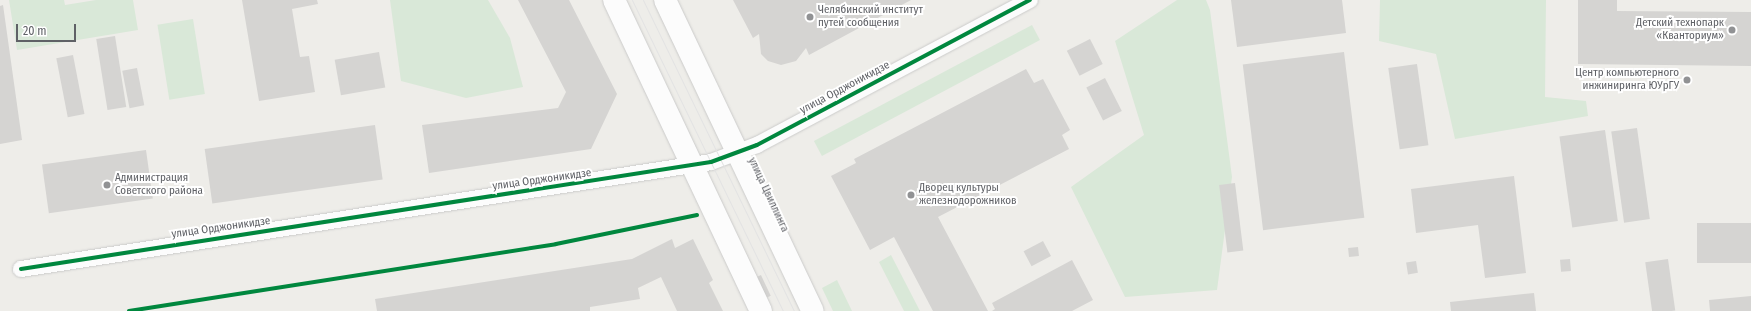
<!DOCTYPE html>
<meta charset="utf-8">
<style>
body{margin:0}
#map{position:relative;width:1751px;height:311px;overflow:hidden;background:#eeede9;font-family:"Fira Sans Condensed",sans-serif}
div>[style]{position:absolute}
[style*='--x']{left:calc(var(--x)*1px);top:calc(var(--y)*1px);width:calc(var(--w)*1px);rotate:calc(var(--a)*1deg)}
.green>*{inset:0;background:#d9e8d8;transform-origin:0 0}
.building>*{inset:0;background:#d5d4d2;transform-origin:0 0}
.roads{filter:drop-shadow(0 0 1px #cbcbca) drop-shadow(0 0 1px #cbcbca)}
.street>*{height:16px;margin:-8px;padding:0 8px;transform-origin:8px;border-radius:8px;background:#fcfcfc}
.secondary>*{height:22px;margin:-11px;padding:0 11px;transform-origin:11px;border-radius:11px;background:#fcfcfc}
.tram>*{height:1px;margin:-0.5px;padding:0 0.5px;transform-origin:0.5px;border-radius:0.5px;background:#e3e3e3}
.cycleway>*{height:4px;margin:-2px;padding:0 2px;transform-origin:2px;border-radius:2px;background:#00873e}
.dots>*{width:11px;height:11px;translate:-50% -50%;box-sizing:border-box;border:2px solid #fff;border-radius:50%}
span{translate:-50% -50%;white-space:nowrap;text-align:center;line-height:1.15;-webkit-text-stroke:4px #fff;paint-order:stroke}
.poi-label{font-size:11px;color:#5f6166}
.left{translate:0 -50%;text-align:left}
.right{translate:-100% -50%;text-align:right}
.street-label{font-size:11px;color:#5f6166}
.scale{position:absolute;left:16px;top:24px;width:60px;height:18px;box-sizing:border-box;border:2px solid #5f6166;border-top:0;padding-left:5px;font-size:12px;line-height:14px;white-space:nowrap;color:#5f6166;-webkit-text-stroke:3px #fff;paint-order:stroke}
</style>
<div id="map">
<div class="green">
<div style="clip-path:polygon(9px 0,64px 0,65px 5px,96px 0,133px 0,138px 30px,17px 50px)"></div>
<div style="clip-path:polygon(390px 0,488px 0,510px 38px,523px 87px,466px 98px,401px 81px)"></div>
<div style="clip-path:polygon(1177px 0,1206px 0,1210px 10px,1232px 177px,1217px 290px,1125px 297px,1071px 187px,1144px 135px,1115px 41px)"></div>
<div style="clip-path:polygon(1380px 0,1546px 0,1545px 97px,1586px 101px,1588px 116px,1455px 139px,1436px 54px,1379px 41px)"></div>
<div style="left:193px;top:19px;width:76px;height:36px;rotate:81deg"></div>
<div style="left:1032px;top:25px;width:17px;height:247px;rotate:62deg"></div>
<div style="clip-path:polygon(891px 255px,920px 311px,904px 311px,879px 262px)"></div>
<div style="clip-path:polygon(837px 280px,852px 311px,833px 311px,822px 288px)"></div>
</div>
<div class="building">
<div style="clip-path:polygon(242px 0,317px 0,318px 4px,292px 9px,300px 57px,309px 56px,315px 92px,259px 101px)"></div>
<div style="clip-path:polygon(518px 0,569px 0,617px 94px,591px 149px,429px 173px,422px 125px,558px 108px,566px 92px)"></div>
<div style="clip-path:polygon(733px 0,911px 0,809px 55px,806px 48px,796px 61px,781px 65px,768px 61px,761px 54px,759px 34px,753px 38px)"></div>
<div style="clip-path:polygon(1231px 0,1342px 0,1346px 33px,1237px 47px)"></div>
<div style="clip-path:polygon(1578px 0,1617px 0,1617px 11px,1751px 12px,1751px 66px,1578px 64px)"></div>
<div style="clip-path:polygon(3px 5px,22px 140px,0 144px,0 6px)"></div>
<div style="left:115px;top:36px;width:72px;height:19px;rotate:81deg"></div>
<div style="left:1090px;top:39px;width:28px;height:26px;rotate:63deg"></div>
<div style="left:379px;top:52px;width:36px;height:45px;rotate:80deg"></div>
<div style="left:1344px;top:52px;width:167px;height:102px;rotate:83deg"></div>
<div style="left:73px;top:55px;width:60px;height:17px;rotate:79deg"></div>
<div style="left:1417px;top:64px;width:82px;height:29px;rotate:82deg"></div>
<div style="left:137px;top:68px;width:38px;height:15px;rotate:79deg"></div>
<div style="clip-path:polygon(1026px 69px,1034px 83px,1043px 79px,1070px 130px,1062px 135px,1069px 149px,938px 217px,988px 311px,933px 311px,894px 237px,870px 250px,831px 176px,856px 163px,854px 159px)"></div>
<div style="left:1105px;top:78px;width:37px;height:21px;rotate:63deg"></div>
<div style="left:375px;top:125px;width:55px;height:172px;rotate:82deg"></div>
<div style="left:1637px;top:128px;width:92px;height:26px;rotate:82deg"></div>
<div style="left:1605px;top:130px;width:92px;height:46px;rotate:82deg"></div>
<div style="left:146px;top:150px;width:49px;height:105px;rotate:82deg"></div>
<div style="clip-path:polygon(1514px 176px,1526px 273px,1485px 278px,1478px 225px,1416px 233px,1411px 189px)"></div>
<div style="left:1235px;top:183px;width:68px;height:16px;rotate:83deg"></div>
<div style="left:1751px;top:223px;width:40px;height:54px;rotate:90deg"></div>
<div style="clip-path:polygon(672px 239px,675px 248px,693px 239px,713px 280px,709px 283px,723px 311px,677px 311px,661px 277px,638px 288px,640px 299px,590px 307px,590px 311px,377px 311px,375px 299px,632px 259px)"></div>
<div style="left:1043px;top:241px;width:17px;height:22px;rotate:62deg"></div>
<div style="left:1358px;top:247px;width:9px;height:10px;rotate:84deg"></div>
<div style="left:1570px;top:259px;width:12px;height:10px;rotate:85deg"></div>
<div style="left:1668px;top:259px;width:52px;height:23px;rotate:82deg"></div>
<div style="clip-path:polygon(1072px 260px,1093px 300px,1072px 311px,992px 311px,995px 309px,992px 303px)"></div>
<div style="left:1416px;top:261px;width:12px;height:10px;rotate:81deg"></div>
<div style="left:761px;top:275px;width:23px;height:6px;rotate:65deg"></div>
<div style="clip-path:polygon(1534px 293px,1536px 311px,1451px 311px,1450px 302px)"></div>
<div style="clip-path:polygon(1751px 296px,1751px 311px,1710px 311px,1709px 300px)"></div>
</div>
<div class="roads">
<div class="street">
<div style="--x:21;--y:269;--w:698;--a:-8.81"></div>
<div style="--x:711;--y:162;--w:49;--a:-20.3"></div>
<div style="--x:757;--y:145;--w:309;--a:-28"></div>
</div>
<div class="secondary">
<div style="--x:614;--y:0;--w:344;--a:64.7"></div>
<div style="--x:665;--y:0;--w:344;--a:64.6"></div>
</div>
</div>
<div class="tram">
<div style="--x:632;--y:0;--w:346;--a:64.1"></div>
<div style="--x:643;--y:0;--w:346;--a:64.1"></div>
</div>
<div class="cycleway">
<div style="--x:21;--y:269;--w:698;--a:-8.81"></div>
<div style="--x:711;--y:162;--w:49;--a:-20.3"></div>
<div style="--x:757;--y:145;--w:309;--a:-28"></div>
<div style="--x:129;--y:311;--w:432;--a:-8.9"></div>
<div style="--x:556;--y:244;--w:144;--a:-11.6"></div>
</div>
<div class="dots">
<div style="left:810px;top:17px;background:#919294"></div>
<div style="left:1732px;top:30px;background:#919294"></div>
<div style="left:1687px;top:80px;background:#919294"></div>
<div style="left:107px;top:185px;background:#919294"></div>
<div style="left:911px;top:195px;background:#919294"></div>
</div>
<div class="poi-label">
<span class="left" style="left:818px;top:17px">Челябинский институт<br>путей сообщения</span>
<span class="right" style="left:1724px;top:30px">Детский технопарк<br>«Кванториум»</span>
<span class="right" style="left:1679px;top:80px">Центр компьютерного<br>инжиниринга ЮУрГУ</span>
<span class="left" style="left:115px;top:185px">Администрация<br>Советского района</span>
<span class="left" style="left:919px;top:195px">Дворец культуры<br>железнодорожников</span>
</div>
<div class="street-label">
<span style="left:845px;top:88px;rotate:-28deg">улица Орджоникидзе</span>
<span style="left:542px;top:180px;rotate:-8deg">улица Орджоникидзе</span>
<span style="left:768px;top:195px;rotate:65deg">улица Цвиллинга</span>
<span style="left:221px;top:228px;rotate:-8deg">улица Орджоникидзе</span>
</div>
<div class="scale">20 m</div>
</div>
